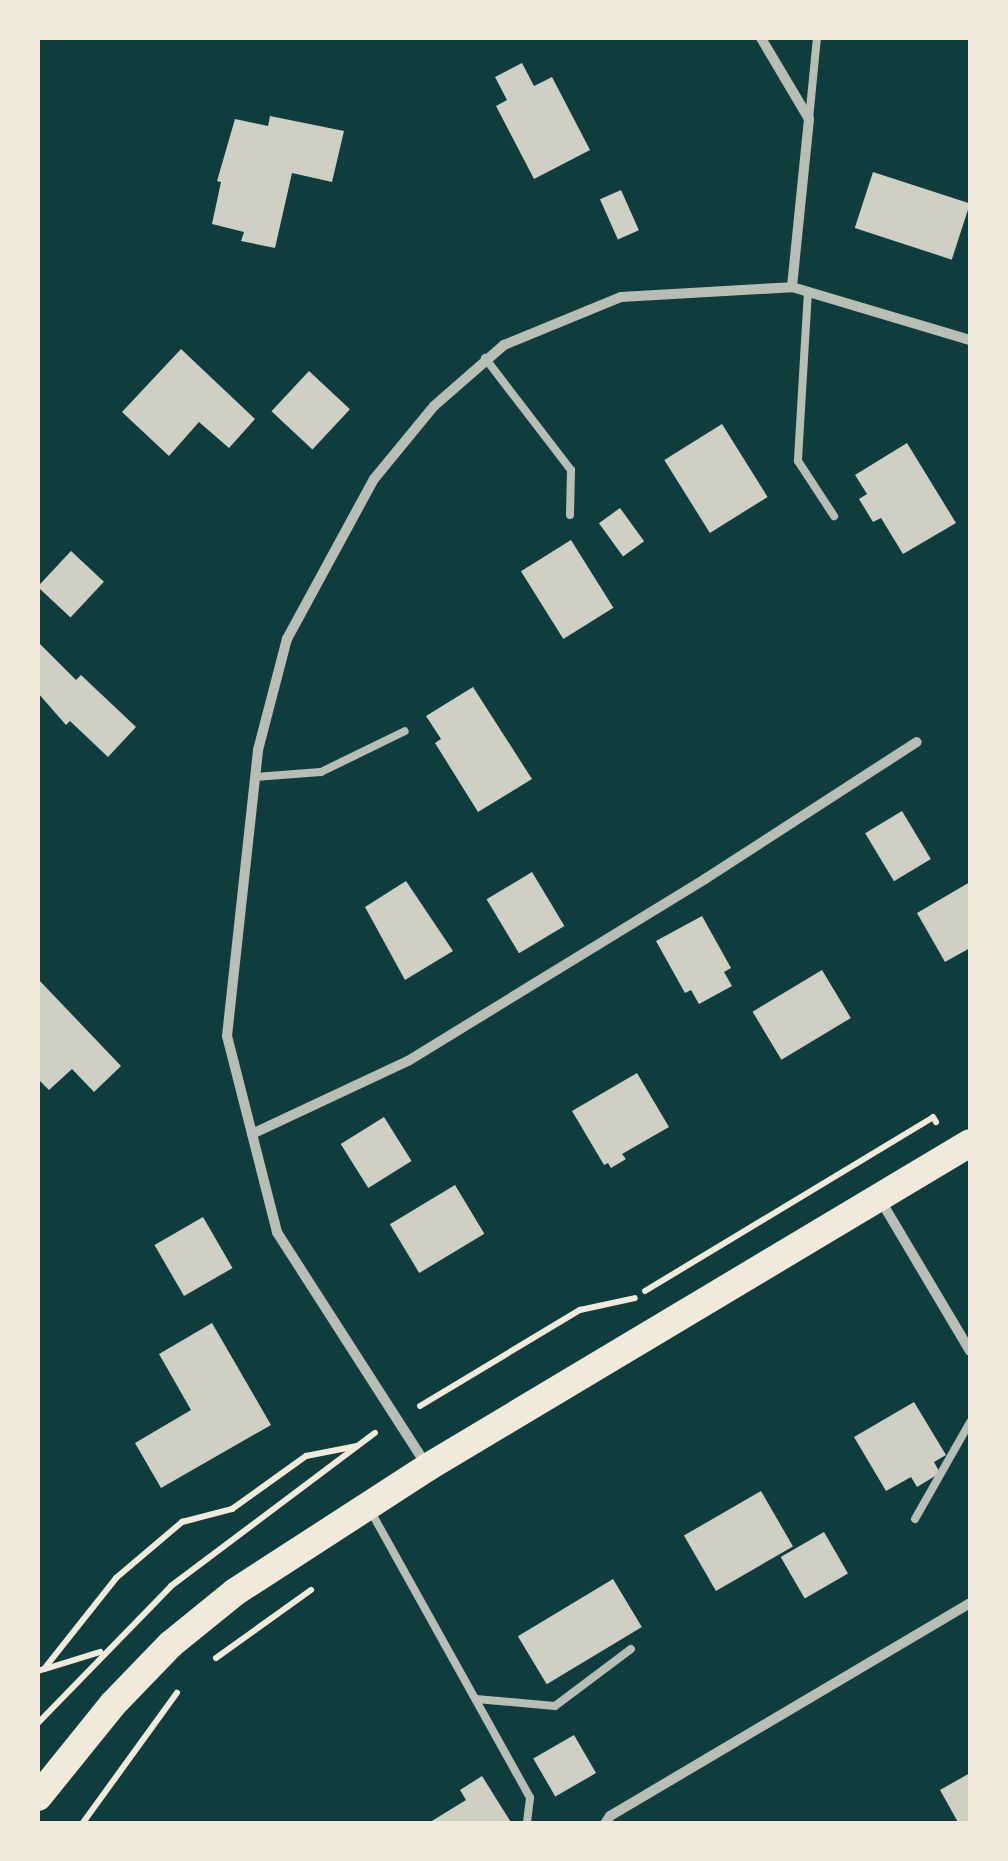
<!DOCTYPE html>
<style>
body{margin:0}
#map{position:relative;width:1008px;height:1861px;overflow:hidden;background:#0f3d3e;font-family:Raleway,sans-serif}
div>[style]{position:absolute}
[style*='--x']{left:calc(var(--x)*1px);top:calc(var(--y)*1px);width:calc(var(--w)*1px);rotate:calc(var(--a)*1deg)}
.building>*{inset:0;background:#cfcfc3;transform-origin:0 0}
.path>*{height:6px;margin:-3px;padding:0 3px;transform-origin:3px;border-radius:3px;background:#f1e9da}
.service>*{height:8px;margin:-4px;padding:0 4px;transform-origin:4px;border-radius:4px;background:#b8beb3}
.minor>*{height:10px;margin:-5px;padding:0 5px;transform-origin:5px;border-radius:5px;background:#b8beb3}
.trunk>*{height:28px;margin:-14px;padding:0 14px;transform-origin:14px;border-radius:14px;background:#f1e9da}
span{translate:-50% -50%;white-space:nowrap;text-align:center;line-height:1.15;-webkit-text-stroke:9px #f1e9da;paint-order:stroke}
.frame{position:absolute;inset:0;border:40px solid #f1e9da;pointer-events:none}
</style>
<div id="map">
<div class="building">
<div style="clip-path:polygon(522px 63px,534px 86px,552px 77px,590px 150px,534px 179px,496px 106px,507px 100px,495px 77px)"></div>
<div style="clip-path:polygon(270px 116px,344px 131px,332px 182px,292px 173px,275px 248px,241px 241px,244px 232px,212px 224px,221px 182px,217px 181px,235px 119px,268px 126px)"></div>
<div style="left:873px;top:172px;width:102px;height:59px;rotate:18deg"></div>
<div style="left:621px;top:190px;width:44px;height:23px;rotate:66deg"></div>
<div style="clip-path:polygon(181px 349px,255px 419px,229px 448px,199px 422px,169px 456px,122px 412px)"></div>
<div style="left:309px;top:371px;width:56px;height:55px;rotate:43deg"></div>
<div style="left:722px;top:424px;width:86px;height:68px;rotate:58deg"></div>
<div style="clip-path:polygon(907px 443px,956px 523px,903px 554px,881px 518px,873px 522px,859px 499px,867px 494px,855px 475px)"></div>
<div style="left:620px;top:508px;width:41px;height:26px;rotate:54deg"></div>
<div style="left:571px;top:540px;width:80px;height:59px;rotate:58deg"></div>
<div style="left:71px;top:551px;width:45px;height:49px;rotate:43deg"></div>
<div style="clip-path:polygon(38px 642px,76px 680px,81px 675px,136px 727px,108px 757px,70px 721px,66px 725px,38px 693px)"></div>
<div style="clip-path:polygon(473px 687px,532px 779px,478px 812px,435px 743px,441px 739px,426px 716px)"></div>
<div style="left:902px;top:811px;width:56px;height:43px;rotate:59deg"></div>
<div style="left:532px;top:872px;width:63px;height:53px;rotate:59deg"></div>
<div style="clip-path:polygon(406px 881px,453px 951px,405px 980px,365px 907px)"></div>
<div style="clip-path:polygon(970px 882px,970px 948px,945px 962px,917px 913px)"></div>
<div style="clip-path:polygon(702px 916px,731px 968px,724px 972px,732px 986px,699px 1004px,691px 990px,685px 993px,656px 941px)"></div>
<div style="left:822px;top:970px;width:56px;height:81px;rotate:59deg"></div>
<div style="clip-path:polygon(38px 979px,121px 1066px,94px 1092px,72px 1069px,49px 1090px,38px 1079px)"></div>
<div style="clip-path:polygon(637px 1073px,669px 1127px,622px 1154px,626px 1159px,611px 1168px,608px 1163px,604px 1165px,572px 1111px)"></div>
<div style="left:384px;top:1117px;width:52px;height:51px;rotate:58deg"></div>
<div style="left:455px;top:1185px;width:57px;height:76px;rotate:59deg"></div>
<div style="left:203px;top:1217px;width:59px;height:56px;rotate:60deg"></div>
<div style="clip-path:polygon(212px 1323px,271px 1425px,161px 1488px,135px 1443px,191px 1410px,159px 1354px)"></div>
<div style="clip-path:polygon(914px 1402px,946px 1455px,934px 1462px,940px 1473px,917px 1487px,911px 1477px,886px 1491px,854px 1437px)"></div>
<div style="left:761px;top:1491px;width:64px;height:89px;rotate:60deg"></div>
<div style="left:824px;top:1532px;width:48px;height:50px;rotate:60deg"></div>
<div style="left:613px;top:1579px;width:56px;height:111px;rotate:59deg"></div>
<div style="left:574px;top:1735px;width:44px;height:47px;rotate:60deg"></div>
<div style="clip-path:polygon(970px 1773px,970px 1824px,959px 1824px,940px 1790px)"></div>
<div style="clip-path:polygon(482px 1776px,512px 1824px,427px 1824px,466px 1800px,460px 1790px)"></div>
</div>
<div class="path">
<div style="--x:645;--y:1291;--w:336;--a:-31.1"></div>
<div style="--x:933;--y:1117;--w:6;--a:59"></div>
<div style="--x:420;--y:1406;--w:187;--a:-31"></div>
<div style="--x:580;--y:1310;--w:56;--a:-12.3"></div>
<div style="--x:216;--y:1658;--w:117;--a:-35.6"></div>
<div style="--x:45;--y:1669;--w:58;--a:-17.2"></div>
<div style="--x:38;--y:1671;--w:6;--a:-18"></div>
<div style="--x:44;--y:1669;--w:116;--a:-51.6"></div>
<div style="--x:116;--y:1578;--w:87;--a:-40.3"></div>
<div style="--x:182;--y:1522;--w:52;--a:-14.6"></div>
<div style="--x:232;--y:1509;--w:91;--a:-35.6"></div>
<div style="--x:306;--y:1456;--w:52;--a:-11.1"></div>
<div style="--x:38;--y:1723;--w:191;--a:-45.8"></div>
<div style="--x:171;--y:1586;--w:255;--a:-36.9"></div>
<div style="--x:82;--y:1824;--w:162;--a:-54.1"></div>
</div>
<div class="service">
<div style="--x:809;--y:119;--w:81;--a:-84.4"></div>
<div style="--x:808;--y:291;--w:170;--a:93.4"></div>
<div style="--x:798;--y:461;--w:66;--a:56.8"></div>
<div style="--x:485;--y:358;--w:141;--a:52.5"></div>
<div style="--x:571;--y:470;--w:45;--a:91.3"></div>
<div style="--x:255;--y:777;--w:66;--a:-4.3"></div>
<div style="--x:321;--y:772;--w:93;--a:-26"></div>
<div style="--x:370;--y:1510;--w:329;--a:60.9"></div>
<div style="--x:530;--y:1798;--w:26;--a:97"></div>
<div style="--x:915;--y:1519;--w:112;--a:-60.4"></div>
<div style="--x:476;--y:1699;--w:79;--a:5.1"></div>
<div style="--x:555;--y:1706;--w:95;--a:-36.9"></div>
</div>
<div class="minor">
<div style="--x:761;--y:38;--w:94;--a:59.3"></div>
<div style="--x:809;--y:119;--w:169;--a:95.8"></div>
<div style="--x:252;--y:1134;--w:172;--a:-25.1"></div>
<div style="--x:408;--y:1061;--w:348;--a:-31.5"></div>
<div style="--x:705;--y:879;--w:252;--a:-32.9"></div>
<div style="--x:881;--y:1201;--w:174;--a:59.3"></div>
<div style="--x:427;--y:1466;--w:278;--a:-122.7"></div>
<div style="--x:277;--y:1232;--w:202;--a:-104.3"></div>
<div style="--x:227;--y:1036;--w:288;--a:-83.8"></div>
<div style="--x:258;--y:750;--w:115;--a:-75.4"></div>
<div style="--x:287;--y:639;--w:182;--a:-61.5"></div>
<div style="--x:374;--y:479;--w:94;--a:-50.6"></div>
<div style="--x:434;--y:406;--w:93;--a:-41.1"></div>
<div style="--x:504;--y:345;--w:126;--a:-22.3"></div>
<div style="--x:621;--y:297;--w:171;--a:-3.3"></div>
<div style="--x:792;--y:287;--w:186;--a:16.6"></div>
<div style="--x:605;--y:1824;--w:9;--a:-58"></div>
<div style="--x:610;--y:1816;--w:418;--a:-30.6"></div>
</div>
<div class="trunk">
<div style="--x:38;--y:1797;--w:119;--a:-51.1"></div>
<div style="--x:113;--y:1704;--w:83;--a:-46"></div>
<div style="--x:171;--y:1644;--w:82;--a:-39.1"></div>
<div style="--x:235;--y:1592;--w:230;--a:-32.9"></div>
<div style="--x:428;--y:1467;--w:631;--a:-30.87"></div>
</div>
<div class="frame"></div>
</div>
